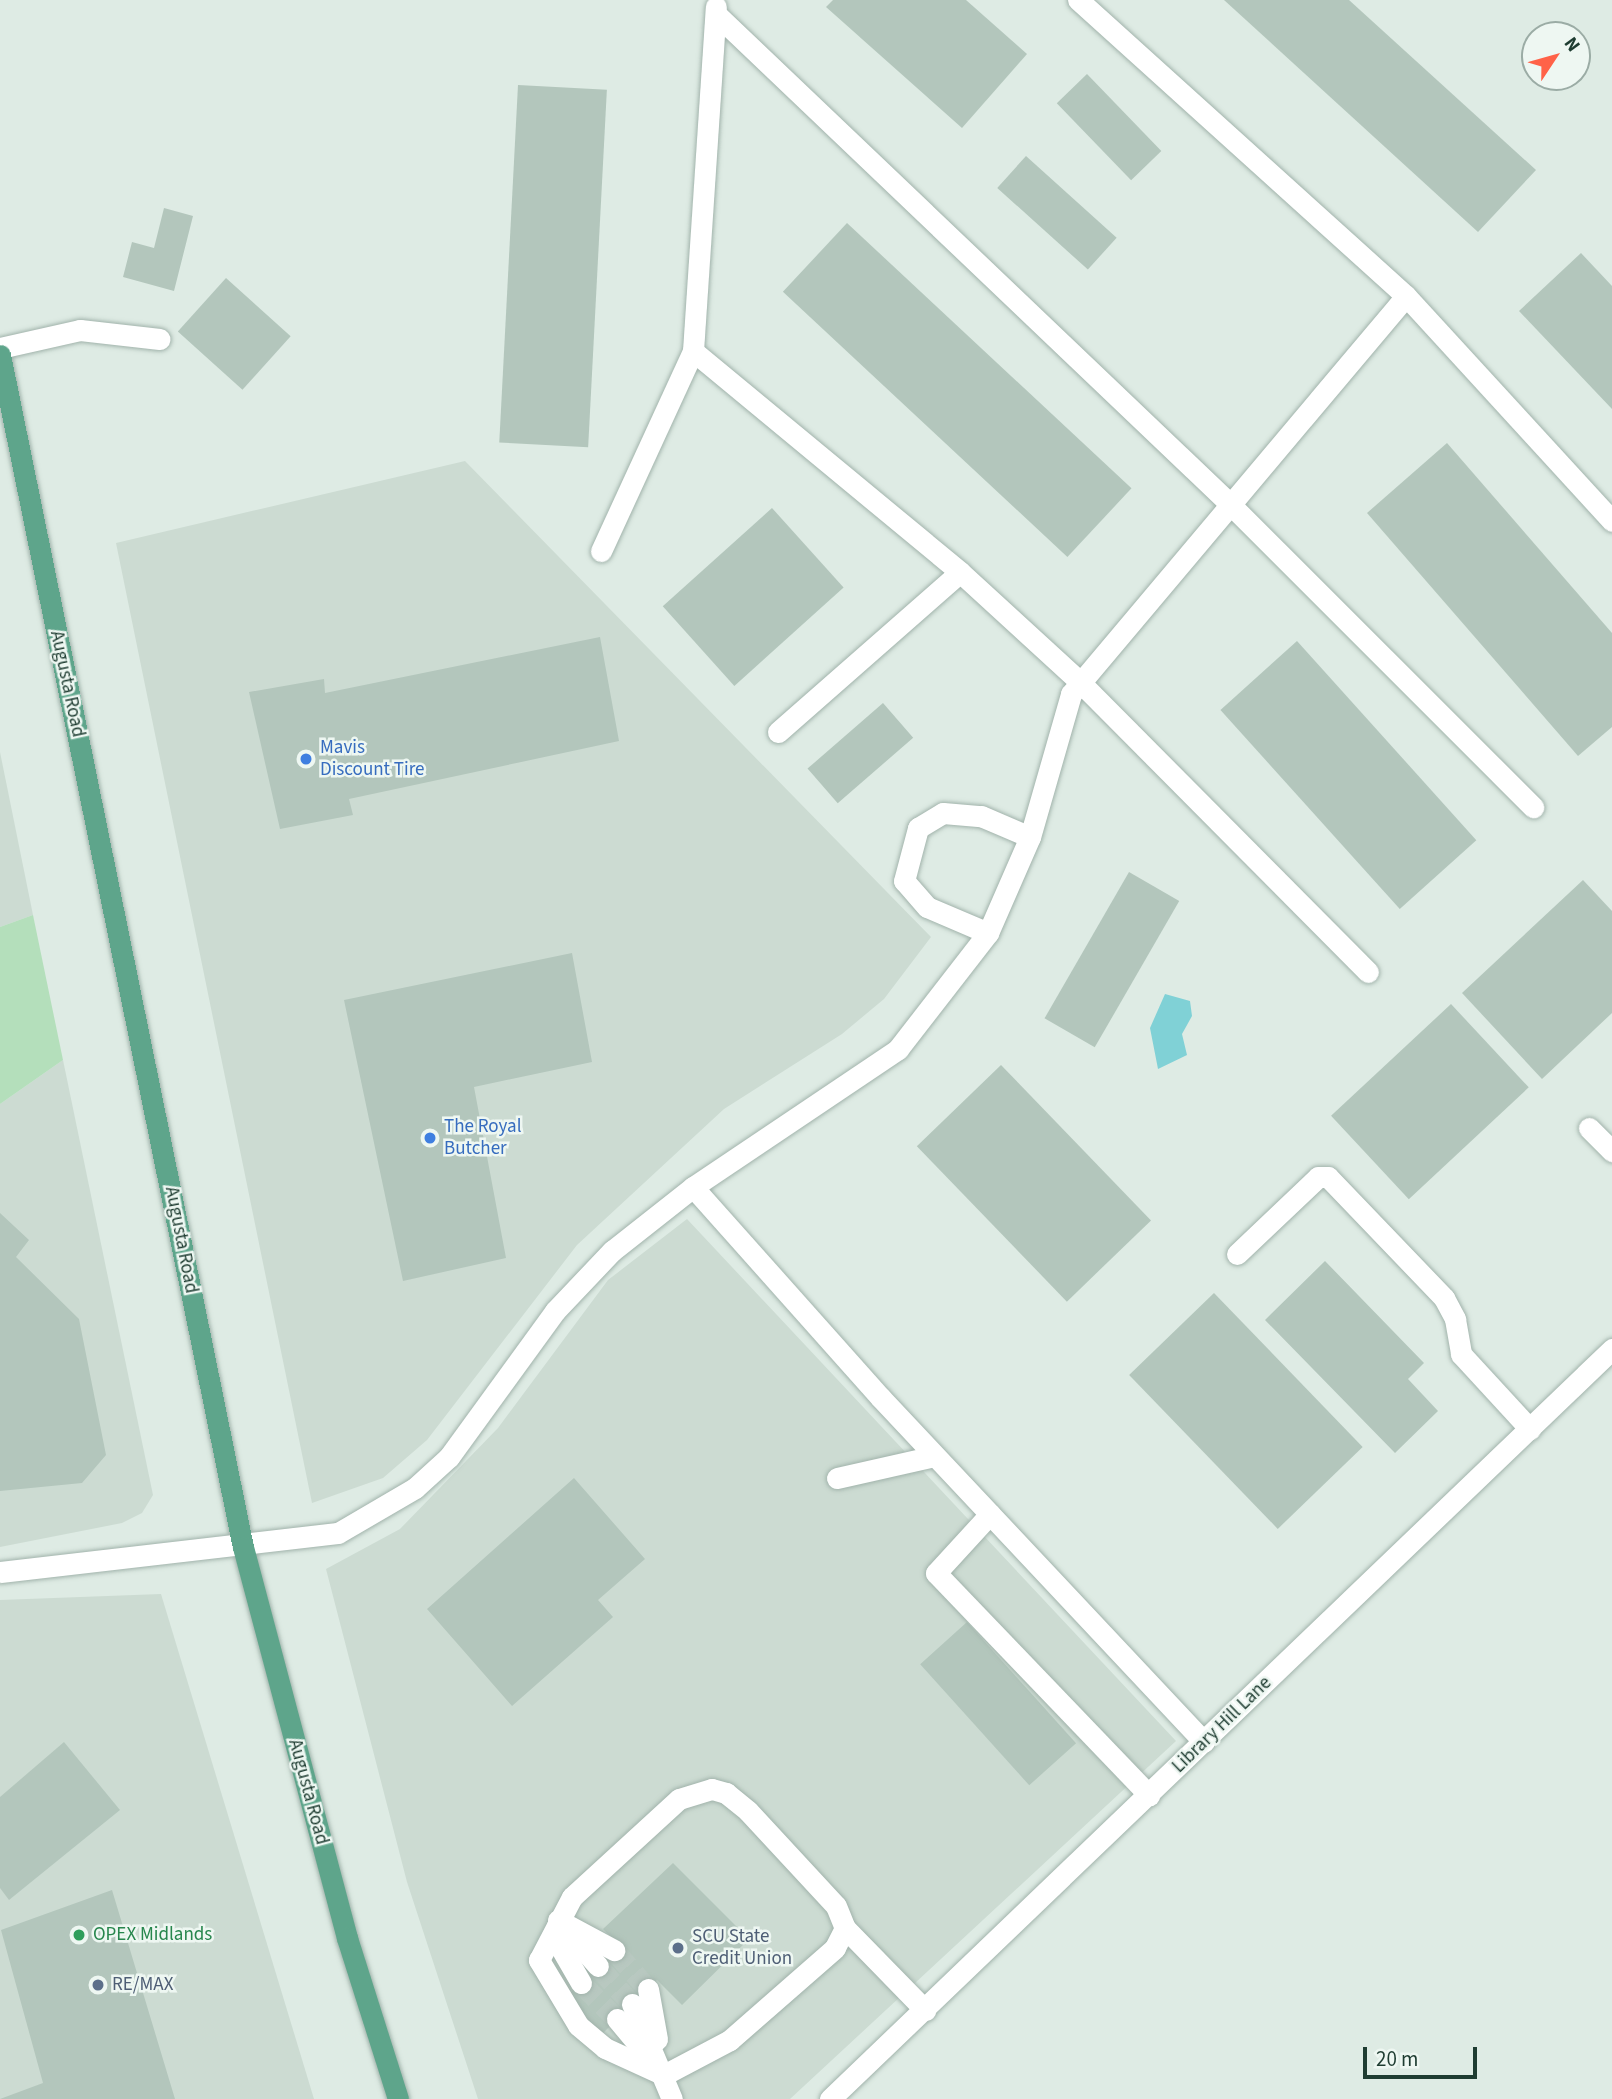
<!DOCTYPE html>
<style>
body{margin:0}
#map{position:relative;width:1612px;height:2099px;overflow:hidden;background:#deebe4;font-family:"Source Sans 3",sans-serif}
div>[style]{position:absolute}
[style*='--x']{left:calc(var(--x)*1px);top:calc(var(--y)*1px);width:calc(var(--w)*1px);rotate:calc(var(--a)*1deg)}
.built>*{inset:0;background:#ccdbd2}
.green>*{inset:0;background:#b4dfbb}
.water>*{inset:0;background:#80d1d6}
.building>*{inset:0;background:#b3c6bc;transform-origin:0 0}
.minor-tunnel>*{height:21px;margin-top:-10.5px;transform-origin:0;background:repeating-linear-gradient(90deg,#b8c8c0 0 21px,transparent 0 31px)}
.roads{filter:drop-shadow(0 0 2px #a1b3ab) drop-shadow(0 0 2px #a1b3ab)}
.minor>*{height:21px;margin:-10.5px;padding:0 10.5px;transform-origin:10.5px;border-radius:10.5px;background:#fff}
.major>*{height:21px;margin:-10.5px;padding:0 10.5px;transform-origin:10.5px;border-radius:10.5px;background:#5ea58b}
.dots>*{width:19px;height:19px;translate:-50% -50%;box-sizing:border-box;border:4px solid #eef7f2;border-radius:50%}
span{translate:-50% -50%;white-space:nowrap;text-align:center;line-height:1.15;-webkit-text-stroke:5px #eef7f2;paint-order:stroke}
.street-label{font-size:19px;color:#1e3c31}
.shop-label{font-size:19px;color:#366cbe}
.left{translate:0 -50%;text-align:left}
.leisure-label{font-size:19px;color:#27864d}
.service-label{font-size:19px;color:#4e5e75}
.north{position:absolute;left:1521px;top:21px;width:70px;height:70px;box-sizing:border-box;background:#eef7f2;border:2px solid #9baca5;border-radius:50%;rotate:54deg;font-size:19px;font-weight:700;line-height:28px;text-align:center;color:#1e3c31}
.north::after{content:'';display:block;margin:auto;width:24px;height:32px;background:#ff6248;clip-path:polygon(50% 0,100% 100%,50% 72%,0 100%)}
.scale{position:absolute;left:1363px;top:2047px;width:114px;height:32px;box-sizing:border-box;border:4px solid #1e3c31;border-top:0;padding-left:9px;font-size:21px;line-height:24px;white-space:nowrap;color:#1e3c31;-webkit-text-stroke:5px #eef7f2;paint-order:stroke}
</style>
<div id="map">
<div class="built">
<div style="clip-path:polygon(465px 461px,931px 937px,884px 999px,842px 1034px,724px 1109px,577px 1245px,427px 1440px,383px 1478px,312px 1503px,116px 543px)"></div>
<div style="clip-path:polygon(0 752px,33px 915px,0 927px)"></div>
<div style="clip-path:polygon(63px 1060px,153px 1495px,142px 1513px,122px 1523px,0 1547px,0 1104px)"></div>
<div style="clip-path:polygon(687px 1219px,1176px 1741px,790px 2099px,478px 2099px,407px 1882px,326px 1569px,400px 1529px,498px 1428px,608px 1280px)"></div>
<div style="clip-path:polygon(161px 1594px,314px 2099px,0 2099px,0 1600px)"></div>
</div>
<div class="green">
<div style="clip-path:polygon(33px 915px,63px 1060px,0 1104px,0 927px)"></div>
</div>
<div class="water">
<div style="clip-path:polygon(1165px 994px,1190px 1001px,1192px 1016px,1182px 1034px,1187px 1055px,1158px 1069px,1150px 1028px)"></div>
</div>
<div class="building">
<div style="clip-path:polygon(833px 0,966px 0,1027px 54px,962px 128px,826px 7px)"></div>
<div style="clip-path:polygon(1224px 0,1349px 0,1536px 170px,1478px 232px)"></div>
<div style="left:1087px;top:74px;width:107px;height:42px;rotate:46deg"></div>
<div style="left:518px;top:85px;width:89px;height:358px;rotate:3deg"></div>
<div style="left:1026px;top:156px;width:122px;height:43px;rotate:42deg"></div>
<div style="clip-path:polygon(164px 208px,193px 216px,174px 291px,123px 277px,132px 242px,154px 248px)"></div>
<div style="left:847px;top:223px;width:389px;height:94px;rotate:43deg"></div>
<div style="clip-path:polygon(1581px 253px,1612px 286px,1612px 409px,1519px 311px)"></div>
<div style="left:226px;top:278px;width:87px;height:72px;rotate:42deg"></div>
<div style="clip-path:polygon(1447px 443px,1612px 633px,1612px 727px,1578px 756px,1367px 513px)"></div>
<div style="left:772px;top:508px;width:107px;height:147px;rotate:48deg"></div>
<div style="clip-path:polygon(600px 637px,619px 741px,349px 799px,353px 815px,280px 829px,249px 692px,324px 679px,325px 693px)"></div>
<div style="left:1297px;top:641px;width:268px;height:103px;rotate:48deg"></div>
<div style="left:883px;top:703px;width:46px;height:100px;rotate:49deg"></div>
<div style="left:1129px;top:872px;width:58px;height:169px;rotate:30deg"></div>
<div style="clip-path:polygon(1583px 880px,1612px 911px,1612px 1013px,1542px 1079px,1462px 993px)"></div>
<div style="clip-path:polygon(572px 953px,592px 1062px,474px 1087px,506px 1258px,403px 1281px,344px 1000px)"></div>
<div style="left:1451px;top:1004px;width:114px;height:164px;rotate:47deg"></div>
<div style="left:1001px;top:1065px;width:216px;height:117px;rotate:46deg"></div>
<div style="clip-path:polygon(0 1213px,29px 1240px,16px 1257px,79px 1319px,106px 1455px,82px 1483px,0 1491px)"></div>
<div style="clip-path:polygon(1325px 1261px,1424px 1363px,1408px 1379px,1438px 1411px,1395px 1453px,1265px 1320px)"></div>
<div style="left:1214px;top:1293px;width:214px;height:118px;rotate:46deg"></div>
<div style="clip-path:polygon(574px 1478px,645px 1559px,598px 1600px,613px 1617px,512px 1706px,427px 1609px)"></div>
<div style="left:967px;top:1622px;width:163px;height:63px;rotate:48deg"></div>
<div style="clip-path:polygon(64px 1742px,120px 1810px,9px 1900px,0 1888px,0 1797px)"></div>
<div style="clip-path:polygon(673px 1863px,749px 1939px,682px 2005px,657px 1980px,600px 2036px,564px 1999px,619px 1945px,603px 1929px)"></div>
<div style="clip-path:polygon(112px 1890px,175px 2099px,0 2099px,43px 2083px,1px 1930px)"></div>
</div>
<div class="minor-tunnel">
<div style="--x:614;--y:1950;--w:52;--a:48.9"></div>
<div style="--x:598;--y:1966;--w:51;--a:48.2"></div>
<div style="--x:581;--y:1983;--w:51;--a:45"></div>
</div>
<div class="roads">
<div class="minor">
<div style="--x:716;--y:14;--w:710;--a:43.63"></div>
<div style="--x:1230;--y:504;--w:429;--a:45"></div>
<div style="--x:1406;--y:296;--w:305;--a:47.5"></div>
<div style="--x:0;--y:348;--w:82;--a:-12.7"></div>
<div style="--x:80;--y:330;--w:80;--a:6.5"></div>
<div style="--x:693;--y:351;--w:347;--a:39.6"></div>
<div style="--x:960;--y:572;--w:161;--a:42.5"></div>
<div style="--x:1079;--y:681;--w:410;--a:45.2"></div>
<div style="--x:601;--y:551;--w:220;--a:-65.3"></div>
<div style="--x:693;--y:351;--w:345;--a:-86.2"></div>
<div style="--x:778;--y:732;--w:242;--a:-41.3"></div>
<div style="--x:988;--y:933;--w:66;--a:-156.9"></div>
<div style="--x:927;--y:907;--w:35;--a:-131"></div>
<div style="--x:904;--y:881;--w:55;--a:-75.2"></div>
<div style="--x:918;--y:828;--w:29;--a:-31"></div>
<div style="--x:943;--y:813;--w:38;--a:5"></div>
<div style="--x:981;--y:816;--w:53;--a:23.2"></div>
<div style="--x:1589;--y:1128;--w:33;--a:45"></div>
<div style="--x:693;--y:1187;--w:281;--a:48.3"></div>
<div style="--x:880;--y:1397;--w:473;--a:46.8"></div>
<div style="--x:1237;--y:1254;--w:112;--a:-43.5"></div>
<div style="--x:1318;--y:1177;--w:10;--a:0"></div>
<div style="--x:1328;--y:1177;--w:168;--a:46.2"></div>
<div style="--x:1444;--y:1298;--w:24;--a:62"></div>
<div style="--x:1455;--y:1319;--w:36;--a:80"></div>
<div style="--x:1461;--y:1354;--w:102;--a:47.4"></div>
<div style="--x:837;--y:1478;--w:100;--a:-12.7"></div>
<div style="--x:990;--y:1514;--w:80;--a:132.5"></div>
<div style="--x:936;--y:1573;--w:308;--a:46.2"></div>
<div style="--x:0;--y:1572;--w:340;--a:-6.6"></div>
<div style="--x:338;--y:1533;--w:89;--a:-30.3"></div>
<div style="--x:415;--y:1488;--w:46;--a:-42.4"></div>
<div style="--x:449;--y:1457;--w:180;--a:-54"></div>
<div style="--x:555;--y:1311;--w:83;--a:-46.5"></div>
<div style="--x:612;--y:1251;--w:103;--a:-38.3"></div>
<div style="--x:693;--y:1187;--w:247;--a:-33.9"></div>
<div style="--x:898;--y:1049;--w:147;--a:-52.2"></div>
<div style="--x:988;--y:933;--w:105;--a:-66.4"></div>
<div style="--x:1030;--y:837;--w:149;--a:-74"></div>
<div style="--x:1071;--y:694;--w:520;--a:-49.91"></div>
<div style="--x:1406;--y:296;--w:442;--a:-137.9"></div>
<div style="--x:712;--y:1789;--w:15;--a:16"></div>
<div style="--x:726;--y:1793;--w:28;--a:39"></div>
<div style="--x:748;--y:1811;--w:129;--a:47.2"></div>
<div style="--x:836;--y:1906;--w:24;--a:68"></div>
<div style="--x:845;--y:1928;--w:22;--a:117"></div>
<div style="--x:835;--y:1948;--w:140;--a:138.8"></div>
<div style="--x:730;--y:2040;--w:75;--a:152.1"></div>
<div style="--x:664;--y:2075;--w:65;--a:-155.4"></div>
<div style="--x:605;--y:2048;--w:35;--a:-140"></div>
<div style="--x:578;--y:2025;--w:76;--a:-121"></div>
<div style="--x:539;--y:1960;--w:71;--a:-62.4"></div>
<div style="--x:572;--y:1897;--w:145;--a:-42.5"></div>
<div style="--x:679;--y:1799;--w:34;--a:-17"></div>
<div style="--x:558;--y:1920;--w:64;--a:28.2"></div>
<div style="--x:558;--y:1922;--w:16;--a:101"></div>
<div style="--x:555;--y:1938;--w:52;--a:60"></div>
<div style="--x:845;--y:1928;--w:115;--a:45.7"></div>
<div style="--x:566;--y:1930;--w:48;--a:48.4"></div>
<div style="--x:648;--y:1989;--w:51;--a:79.8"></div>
<div style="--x:632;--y:2004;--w:103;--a:67.2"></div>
<div style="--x:617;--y:2019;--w:47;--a:50.2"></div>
<div style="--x:830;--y:2099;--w:1084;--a:-43.8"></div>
</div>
<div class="major">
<div style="--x:0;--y:355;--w:1217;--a:78.48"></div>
<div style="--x:243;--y:1547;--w:405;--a:75.1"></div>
<div style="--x:347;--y:1938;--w:169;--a:72.4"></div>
</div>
</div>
<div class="dots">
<div style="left:306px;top:759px;background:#3f7fe0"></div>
<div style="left:430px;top:1138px;background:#3f7fe0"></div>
<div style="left:79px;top:1935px;background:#2e9e5b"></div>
<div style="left:678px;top:1948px;background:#5c6f8a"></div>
<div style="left:98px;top:1985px;background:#5c6f8a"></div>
</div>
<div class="street-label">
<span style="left:67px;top:684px;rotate:78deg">Augusta Road</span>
<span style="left:181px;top:1240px;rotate:79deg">Augusta Road</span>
<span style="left:1222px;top:1725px;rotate:-44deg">Library Hill Lane</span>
<span style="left:308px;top:1792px;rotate:75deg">Augusta Road</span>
</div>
<div class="shop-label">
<span class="left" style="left:320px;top:759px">Mavis<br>Discount Tire</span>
<span class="left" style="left:444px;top:1138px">The Royal<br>Butcher</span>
</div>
<div class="leisure-label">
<span class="left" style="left:93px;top:1935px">OPEX Midlands</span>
</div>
<div class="service-label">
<span class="left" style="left:692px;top:1948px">SCU State<br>Credit Union</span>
<span class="left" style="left:112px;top:1985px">RE/MAX</span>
</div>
<div class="north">N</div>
<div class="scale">20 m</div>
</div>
